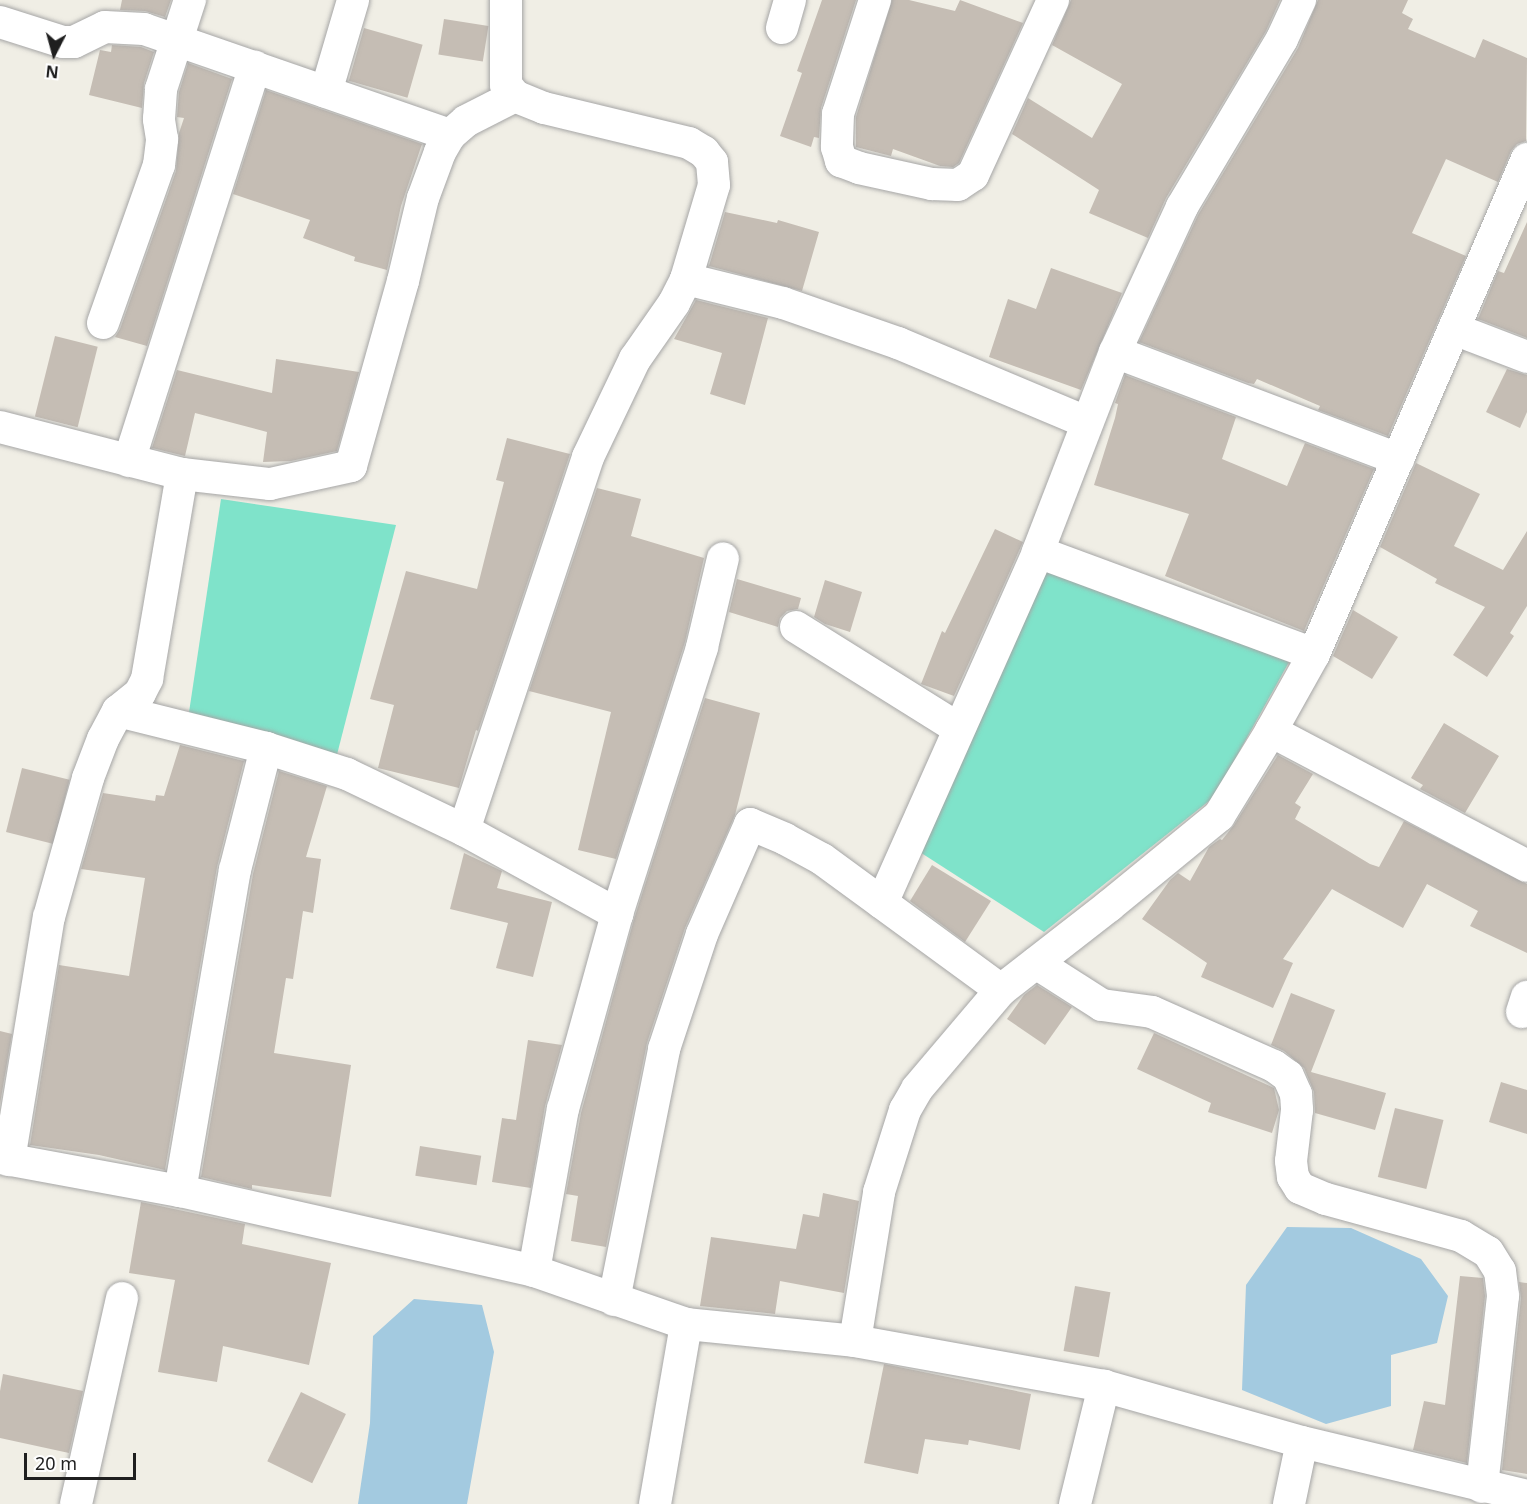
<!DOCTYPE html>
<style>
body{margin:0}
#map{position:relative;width:1527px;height:1504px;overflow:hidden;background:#f0eee5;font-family:"Noto Sans",sans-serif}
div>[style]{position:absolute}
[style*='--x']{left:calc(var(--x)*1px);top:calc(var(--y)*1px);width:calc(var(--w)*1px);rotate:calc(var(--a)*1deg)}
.pitch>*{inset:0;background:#7fe3ca}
.water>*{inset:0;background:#a3cae0}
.building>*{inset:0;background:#c5bdb4;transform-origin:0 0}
.roads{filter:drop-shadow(0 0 2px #a6a6a6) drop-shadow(0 0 2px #a6a6a6)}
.street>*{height:32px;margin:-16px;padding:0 16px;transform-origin:16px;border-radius:16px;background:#fff}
span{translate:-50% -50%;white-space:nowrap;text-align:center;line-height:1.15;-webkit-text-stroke:5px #fff;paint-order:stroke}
.north{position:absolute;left:24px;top:24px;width:60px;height:60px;-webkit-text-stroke:4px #fff;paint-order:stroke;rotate:186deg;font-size:16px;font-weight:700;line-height:24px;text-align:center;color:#1f1f1f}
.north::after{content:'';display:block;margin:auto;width:21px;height:27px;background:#1f1f1f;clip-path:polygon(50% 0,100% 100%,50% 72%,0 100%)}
.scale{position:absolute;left:24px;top:1453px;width:112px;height:27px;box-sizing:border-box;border:3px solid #1f1f1f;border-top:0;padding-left:8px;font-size:18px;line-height:21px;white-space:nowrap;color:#1f1f1f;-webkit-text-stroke:4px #fff;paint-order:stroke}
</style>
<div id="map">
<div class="pitch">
<div style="clip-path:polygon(221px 499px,396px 525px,332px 774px,188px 719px)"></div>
<div style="clip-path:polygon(1030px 564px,1289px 662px,1214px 797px,1044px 932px,898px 838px)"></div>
</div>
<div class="water">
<div style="clip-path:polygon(1287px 1227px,1351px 1228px,1421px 1259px,1448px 1296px,1437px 1343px,1391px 1355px,1391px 1406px,1326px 1424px,1242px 1390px,1246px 1285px)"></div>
<div style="clip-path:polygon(414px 1299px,482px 1305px,494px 1352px,467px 1504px,358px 1504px,370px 1423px,373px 1336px)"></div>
</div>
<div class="building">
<div style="clip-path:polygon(122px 0,171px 0,165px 17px,145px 11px,120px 10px)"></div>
<div style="clip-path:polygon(822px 0,856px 0,821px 108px,819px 138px,814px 137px,811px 147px,780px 136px,802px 73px,797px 71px)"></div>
<div style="clip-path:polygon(892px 0,909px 0,955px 11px,960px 0,1023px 23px,959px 163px,953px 167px,940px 166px,893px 149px,891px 156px,856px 147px,856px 117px)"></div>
<div style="clip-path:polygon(1071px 0,1280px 0,1266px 31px,1166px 198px,1148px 238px,1089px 213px,1099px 190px,1012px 134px,1028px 98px,1092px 138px,1122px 84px,1052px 45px)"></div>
<div style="clip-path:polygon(1318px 0,1408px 0,1402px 13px,1413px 19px,1408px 29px,1475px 58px,1483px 39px,1527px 58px,1526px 141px,1517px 144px,1511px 151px,1498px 182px,1446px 159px,1412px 233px,1466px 256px,1388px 436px,1318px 410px,1320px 406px,1257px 379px,1254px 384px,1248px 383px,1139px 342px,1198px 215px,1298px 48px)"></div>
<div style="left:444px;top:19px;width:45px;height:36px;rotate:9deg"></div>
<div style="left:364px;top:28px;width:61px;height:55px;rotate:16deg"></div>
<div style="clip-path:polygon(112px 45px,141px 47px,154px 52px,144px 83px,142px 108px,89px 95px,100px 50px,111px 52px)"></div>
<div style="clip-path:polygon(188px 63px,232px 79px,147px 346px,115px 337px,120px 329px,176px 171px,179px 133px,184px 118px,177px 117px,179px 92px)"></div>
<div style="clip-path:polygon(266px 90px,422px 144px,401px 206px,387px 270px,354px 261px,355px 257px,303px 238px,310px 220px,233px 194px)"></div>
<div style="clip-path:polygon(725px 212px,777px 223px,778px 220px,819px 232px,802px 291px,709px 266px)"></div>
<div style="clip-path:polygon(1527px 222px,1527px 338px,1478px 319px,1498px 271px,1504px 273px)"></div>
<div style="clip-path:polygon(1051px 268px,1122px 293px,1081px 390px,989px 357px,1008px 299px,1036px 309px)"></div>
<div style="clip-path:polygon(696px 300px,768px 318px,745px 405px,710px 394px,722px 353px,674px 339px)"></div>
<div style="left:55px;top:336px;width:44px;height:83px;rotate:14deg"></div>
<div style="clip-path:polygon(276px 359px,359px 372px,337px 451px,291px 461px,263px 462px,267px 432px,195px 413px,185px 456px,152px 448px,177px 370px,272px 393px)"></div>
<div style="clip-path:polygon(1507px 369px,1527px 375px,1527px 412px,1520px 428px,1486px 412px)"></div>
<div style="clip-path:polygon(1125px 375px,1236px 417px,1222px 459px,1287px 486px,1305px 443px,1374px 469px,1304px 631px,1165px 576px,1189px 514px,1094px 485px,1115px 418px,1118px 404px,1115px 403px)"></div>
<div style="clip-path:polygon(507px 438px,570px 454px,478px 731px,476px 730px,459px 788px,378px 768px,394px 705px,370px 699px,406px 571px,477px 589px,504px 482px,496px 480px)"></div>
<div style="clip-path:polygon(1416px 463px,1480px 494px,1454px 546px,1503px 570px,1527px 531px,1527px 606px,1510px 633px,1514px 636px,1487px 677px,1453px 655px,1485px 607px,1435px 583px,1437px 579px,1380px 547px)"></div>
<div style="clip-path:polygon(597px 488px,641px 499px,631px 536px,704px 558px,685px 642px,616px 859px,578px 850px,611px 712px,529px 691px)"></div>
<div style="clip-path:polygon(995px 529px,1023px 542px,954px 696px,921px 684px,942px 631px,945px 633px)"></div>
<div style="clip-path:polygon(737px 579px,801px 598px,798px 609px,787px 611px,780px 618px,778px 627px,729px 612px)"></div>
<div style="clip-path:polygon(825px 580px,862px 592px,850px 632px,825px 624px,814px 617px)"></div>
<div style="clip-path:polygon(1353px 610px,1398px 637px,1372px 679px,1333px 656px)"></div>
<div style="clip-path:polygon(705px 698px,760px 713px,740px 795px,735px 815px,685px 928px,647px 1043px,606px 1247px,571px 1241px,578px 1196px,566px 1194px,581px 1113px,634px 919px)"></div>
<div style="clip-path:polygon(1444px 723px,1499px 756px,1465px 813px,1420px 789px,1423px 785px,1411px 778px)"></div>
<div style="clip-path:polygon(180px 745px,244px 761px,217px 867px,165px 1170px,99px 1155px,30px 1145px,59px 965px,129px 976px,145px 878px,81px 869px,103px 793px,155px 801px,156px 795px,164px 796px)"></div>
<div style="clip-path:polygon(1278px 755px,1313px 774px,1295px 803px,1301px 807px,1295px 819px,1370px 864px,1379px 867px,1404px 821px,1527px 884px,1527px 953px,1470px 926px,1478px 911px,1427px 884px,1403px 928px,1332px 889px,1283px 959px,1293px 963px,1273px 1008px,1201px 977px,1207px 963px,1142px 919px,1170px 880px,1178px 873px,1190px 881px,1209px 847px,1220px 839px,1222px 840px,1234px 825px)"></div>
<div style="left:22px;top:768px;width:49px;height:66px;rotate:14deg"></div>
<div style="clip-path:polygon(279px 771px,327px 786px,306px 857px,321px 859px,313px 913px,303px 911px,293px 979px,286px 978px,274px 1053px,351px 1065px,331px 1197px,252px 1185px,252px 1189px,201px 1177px,253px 874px)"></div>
<div style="clip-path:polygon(464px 853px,502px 871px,497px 888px,552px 902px,533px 977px,496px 968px,508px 923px,450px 909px)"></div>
<div style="clip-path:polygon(932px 865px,991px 901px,965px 942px,910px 901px)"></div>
<div style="clip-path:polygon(1037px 985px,1072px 1007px,1045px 1045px,1007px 1019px,1024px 995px)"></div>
<div style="clip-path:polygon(1291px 993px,1335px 1010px,1311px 1072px,1386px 1093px,1375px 1130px,1315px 1113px,1314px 1092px,1304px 1068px,1284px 1051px,1271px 1045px)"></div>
<div style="clip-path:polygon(0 1031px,12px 1034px,0 1104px)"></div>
<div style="clip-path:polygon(1154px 1033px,1274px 1088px,1279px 1110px,1272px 1133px,1208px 1112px,1211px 1103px,1137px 1069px)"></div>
<div style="clip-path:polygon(528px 1040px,562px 1045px,545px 1106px,531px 1188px,492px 1182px,502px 1118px,516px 1120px)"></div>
<div style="clip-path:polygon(1501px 1082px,1527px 1090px,1527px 1134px,1489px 1122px)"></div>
<div style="left:1395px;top:1108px;width:50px;height:71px;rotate:14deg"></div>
<div style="left:420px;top:1146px;width:62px;height:30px;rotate:9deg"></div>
<div style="clip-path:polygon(823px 1193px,859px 1201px,844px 1293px,780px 1281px,775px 1314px,700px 1306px,711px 1237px,796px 1249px,803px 1214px,819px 1217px)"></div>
<div style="clip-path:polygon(141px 1202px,245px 1224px,242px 1244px,331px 1263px,309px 1365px,223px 1346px,217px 1382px,158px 1372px,175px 1280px,129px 1273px)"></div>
<div style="clip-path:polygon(1460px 1276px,1483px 1278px,1485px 1296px,1467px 1463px,1413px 1450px,1424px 1401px,1445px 1405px)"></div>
<div style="clip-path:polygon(1519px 1282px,1527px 1283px,1527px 1474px,1502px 1470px,1521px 1298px)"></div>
<div style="left:1075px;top:1286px;width:36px;height:66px;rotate:10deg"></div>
<div style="clip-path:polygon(884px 1364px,1031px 1394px,1020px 1450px,969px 1440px,968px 1445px,925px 1439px,918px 1474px,864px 1463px)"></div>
<div style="clip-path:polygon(3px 1374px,83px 1391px,69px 1453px,0 1438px,0 1391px)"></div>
<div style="left:301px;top:1392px;width:50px;height:77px;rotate:26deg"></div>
</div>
<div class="roads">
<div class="street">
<div style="--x:875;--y:0;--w:120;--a:108"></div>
<div style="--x:838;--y:114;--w:33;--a:92"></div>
<div style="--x:837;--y:147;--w:15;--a:74"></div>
<div style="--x:841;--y:161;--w:19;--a:21"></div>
<div style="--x:859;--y:168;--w:75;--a:12.4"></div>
<div style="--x:932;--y:184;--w:26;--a:2"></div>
<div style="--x:958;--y:185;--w:18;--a:-34"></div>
<div style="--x:973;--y:175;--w:192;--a:-65.4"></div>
<div style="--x:1300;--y:0;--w:43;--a:114.8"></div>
<div style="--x:1282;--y:39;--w:196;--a:120.8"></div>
<div style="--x:1182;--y:207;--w:160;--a:114.8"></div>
<div style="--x:1115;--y:352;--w:214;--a:111.1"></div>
<div style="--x:1038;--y:552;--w:294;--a:20.3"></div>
<div style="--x:0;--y:22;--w:66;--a:17.6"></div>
<div style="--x:63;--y:42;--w:11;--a:0"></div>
<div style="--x:74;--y:42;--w:34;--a:-26"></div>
<div style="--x:105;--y:27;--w:39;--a:3"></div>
<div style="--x:144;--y:29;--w:324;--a:19.1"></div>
<div style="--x:782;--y:28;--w:29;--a:-74"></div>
<div style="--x:326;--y:92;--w:96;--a:-73.6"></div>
<div style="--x:686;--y:279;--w:100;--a:13.9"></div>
<div style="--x:783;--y:303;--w:122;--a:19.2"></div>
<div style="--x:898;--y:343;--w:204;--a:22.8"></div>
<div style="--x:103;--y:323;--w:168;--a:-70.5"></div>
<div style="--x:159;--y:165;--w:26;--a:-83"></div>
<div style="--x:162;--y:139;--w:20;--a:-99"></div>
<div style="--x:159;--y:119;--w:30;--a:-86"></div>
<div style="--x:161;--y:89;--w:94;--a:-72"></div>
<div style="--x:1454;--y:329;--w:78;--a:21"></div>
<div style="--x:1115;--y:352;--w:303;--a:20.7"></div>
<div style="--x:0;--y:427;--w:188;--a:14.5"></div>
<div style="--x:182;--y:474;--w:89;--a:6.5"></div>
<div style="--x:270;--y:484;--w:83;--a:-12.5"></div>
<div style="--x:351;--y:466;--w:192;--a:-74.3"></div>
<div style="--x:403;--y:281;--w:85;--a:-76.5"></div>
<div style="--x:423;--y:198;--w:49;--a:-69.7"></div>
<div style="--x:440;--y:152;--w:20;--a:-60"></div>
<div style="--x:450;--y:135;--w:21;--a:-41"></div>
<div style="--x:466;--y:121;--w:55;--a:-27"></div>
<div style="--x:129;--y:461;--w:414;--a:-72.3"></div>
<div style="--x:796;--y:627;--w:192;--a:32"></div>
<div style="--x:118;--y:711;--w:153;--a:14"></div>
<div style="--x:266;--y:748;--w:85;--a:17.8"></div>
<div style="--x:347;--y:774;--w:130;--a:25.6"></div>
<div style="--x:464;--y:830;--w:175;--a:28.8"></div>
<div style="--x:1271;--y:731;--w:289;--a:27.8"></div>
<div style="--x:464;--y:830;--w:393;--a:-71.6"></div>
<div style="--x:588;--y:457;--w:109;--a:-64.4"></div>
<div style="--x:635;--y:359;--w:68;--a:-55.1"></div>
<div style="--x:674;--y:303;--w:27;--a:-63"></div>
<div style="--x:686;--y:279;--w:98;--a:-73.4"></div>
<div style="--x:714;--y:185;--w:23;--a:-95"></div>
<div style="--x:712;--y:162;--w:13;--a:-129"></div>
<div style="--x:704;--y:152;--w:17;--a:-149"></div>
<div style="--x:689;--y:143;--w:149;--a:-166.4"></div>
<div style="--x:544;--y:108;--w:31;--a:-158"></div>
<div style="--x:515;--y:96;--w:14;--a:-129"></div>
<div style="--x:506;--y:85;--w:85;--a:-90"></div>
<div style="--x:882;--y:903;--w:384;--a:-66"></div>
<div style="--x:1036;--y:963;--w:78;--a:32.5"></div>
<div style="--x:1102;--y:1005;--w:50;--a:8"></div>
<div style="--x:1152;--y:1012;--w:133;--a:23.9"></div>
<div style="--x:1274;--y:1066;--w:17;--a:36"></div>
<div style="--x:1288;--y:1076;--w:20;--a:66"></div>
<div style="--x:1296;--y:1094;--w:16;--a:86"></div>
<div style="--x:1297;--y:1110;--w:51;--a:96.7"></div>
<div style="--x:1291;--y:1161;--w:16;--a:83"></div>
<div style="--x:1293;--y:1177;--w:13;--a:58"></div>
<div style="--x:1300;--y:1188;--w:28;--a:23"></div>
<div style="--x:1326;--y:1199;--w:140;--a:15.3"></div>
<div style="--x:1461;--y:1236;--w:31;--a:31"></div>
<div style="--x:1488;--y:1252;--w:22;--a:58"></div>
<div style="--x:1500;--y:1271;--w:25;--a:83"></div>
<div style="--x:1503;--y:1296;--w:192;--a:96.3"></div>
<div style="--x:1522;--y:1012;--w:16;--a:-72"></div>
<div style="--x:0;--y:1158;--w:183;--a:10.4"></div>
<div style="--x:180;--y:1191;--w:363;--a:12.7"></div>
<div style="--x:534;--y:1271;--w:161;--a:19.2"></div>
<div style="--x:686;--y:1324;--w:170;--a:5.7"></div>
<div style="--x:855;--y:1341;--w:253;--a:10.2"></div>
<div style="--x:1104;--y:1386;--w:206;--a:15.8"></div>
<div style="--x:1302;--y:1442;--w:231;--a:13.5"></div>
<div style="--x:9;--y:1160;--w:246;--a:-80.7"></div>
<div style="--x:49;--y:917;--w:144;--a:-74.3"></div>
<div style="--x:88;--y:778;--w:42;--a:-69"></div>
<div style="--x:103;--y:739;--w:32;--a:-62"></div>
<div style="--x:118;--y:711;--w:28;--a:-39"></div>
<div style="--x:140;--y:693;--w:16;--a:-63"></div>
<div style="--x:147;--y:679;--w:208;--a:-80.3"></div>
<div style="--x:180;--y:1191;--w:326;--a:-80.3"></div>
<div style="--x:235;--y:870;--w:126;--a:-75.7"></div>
<div style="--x:534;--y:1271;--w:165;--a:-79.9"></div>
<div style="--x:563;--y:1109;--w:202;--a:-74.5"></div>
<div style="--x:617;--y:914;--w:280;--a:-72.3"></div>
<div style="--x:702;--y:647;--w:91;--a:-76.7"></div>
<div style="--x:614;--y:1300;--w:256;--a:-78.7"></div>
<div style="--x:664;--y:1049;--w:121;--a:-71.7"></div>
<div style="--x:702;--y:934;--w:120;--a:-66.4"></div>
<div style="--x:750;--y:824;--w:38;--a:23"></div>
<div style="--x:785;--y:839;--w:42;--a:28.4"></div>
<div style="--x:822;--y:859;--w:222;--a:36.2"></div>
<div style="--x:855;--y:1341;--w:151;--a:-80.8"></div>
<div style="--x:879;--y:1192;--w:86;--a:-72.4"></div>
<div style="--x:905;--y:1110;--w:24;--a:-60"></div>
<div style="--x:917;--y:1089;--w:130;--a:-49.7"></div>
<div style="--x:1001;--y:990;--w:137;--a:-37.9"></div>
<div style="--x:1109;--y:906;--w:142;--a:-39.3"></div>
<div style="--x:1219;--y:816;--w:100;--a:-58.5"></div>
<div style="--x:1271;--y:731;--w:88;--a:-60.8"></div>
<div style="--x:1314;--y:654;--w:539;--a:-66.72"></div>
<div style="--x:76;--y:1504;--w:211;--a:-77.4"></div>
<div style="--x:655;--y:1504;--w:183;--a:-80.2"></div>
<div style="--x:1075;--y:1504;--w:122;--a:-76.2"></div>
<div style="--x:1289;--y:1504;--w:63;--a:-78.2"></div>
</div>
</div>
<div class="north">N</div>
<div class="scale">20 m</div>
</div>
